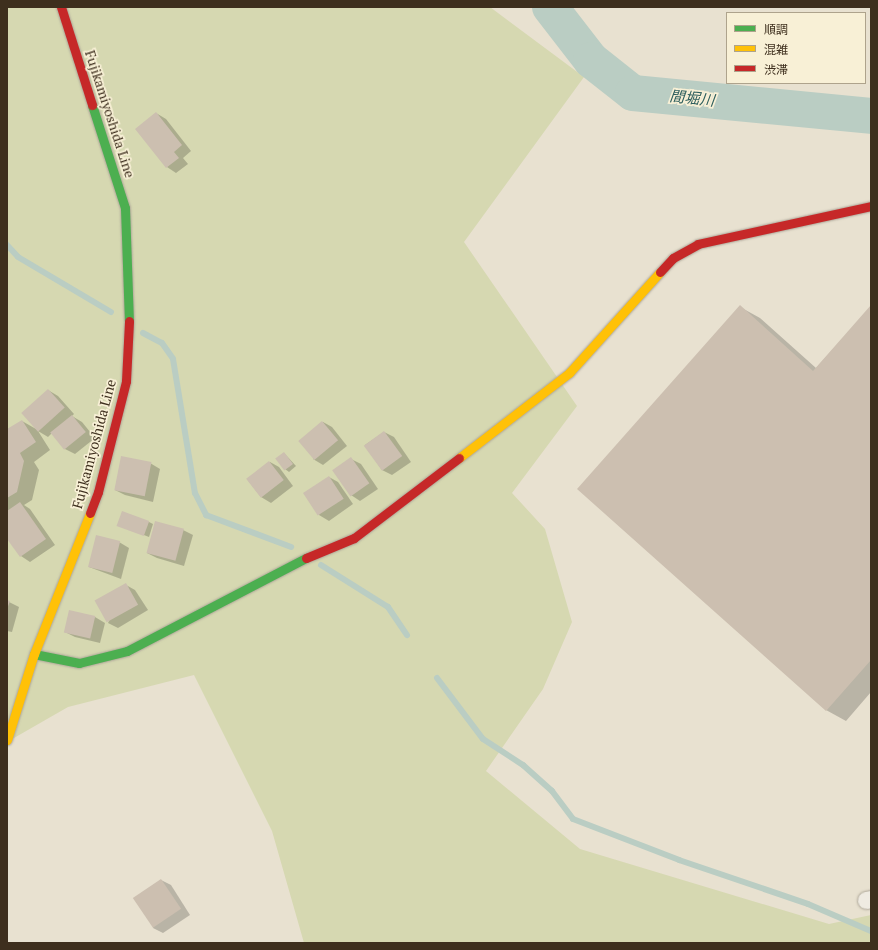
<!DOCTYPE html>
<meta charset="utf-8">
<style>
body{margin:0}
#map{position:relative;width:878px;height:950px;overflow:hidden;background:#e8e1d0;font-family:"PT Serif","Noto Sans JP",serif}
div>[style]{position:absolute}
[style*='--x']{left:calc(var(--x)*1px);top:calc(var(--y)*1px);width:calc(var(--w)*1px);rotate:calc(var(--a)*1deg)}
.green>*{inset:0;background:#d6d8b1}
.shadow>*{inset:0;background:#0003}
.stream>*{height:6px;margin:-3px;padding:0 3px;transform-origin:3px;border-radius:3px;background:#bacdc3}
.river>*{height:36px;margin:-18px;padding:0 18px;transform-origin:18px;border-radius:18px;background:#bacdc3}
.building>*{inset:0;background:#ccbfb0;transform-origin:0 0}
.roads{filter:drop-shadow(0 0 1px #ada698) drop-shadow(0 0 1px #ada698)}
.street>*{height:17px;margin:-8.5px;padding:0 8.5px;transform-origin:8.5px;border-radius:8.5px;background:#efebe2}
.fast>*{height:9px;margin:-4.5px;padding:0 4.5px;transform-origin:4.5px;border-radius:4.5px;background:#4caf50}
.slow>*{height:9px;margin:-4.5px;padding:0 4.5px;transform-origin:4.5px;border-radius:4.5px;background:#ffc107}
.jam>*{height:9px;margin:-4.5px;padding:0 4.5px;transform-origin:4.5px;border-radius:4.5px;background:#c62828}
span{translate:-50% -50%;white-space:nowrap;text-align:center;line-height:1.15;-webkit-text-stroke:3.5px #f8f0d6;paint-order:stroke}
.street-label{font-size:14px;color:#3e2f1e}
.water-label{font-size:15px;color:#2d5e5d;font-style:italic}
.frame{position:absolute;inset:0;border:8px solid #3e2f1e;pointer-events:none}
.legend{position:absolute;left:726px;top:12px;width:140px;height:72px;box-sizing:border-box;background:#f8f0d6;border:1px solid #aea38c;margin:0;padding:5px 7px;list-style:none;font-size:12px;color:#3e2f1e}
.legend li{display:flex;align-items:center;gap:8px;height:20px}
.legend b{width:20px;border:1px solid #aea38c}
</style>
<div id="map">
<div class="green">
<div style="clip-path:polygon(7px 7px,490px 7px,584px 77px,464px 242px,577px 406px,512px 493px,545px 529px,572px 622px,543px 689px,486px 771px,580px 849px,829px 924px,871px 915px,871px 943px,304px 943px,272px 831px,194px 675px,68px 707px,7px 742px)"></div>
</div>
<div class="shadow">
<div style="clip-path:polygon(156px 113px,166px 119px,191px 151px,183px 158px,188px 164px,176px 173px,167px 167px)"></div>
<div style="clip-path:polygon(740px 307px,760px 318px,816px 368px,871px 307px,871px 692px,846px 721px,826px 710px)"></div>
<div style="clip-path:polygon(48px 390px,58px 396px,74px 414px,72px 416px,82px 422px,95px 438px,75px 454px,65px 449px,52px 433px,48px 437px,38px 431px,50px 450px,34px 462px,39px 470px,32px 500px,24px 505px,30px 509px,55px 545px,30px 562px,21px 556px,7px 537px,7px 431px,22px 421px,36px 429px)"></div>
<div style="clip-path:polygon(323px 422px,332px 427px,347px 446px,323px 465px,313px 459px)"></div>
<div style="clip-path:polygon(384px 432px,394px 437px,411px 462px,392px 475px,382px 470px,365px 445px)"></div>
<div style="clip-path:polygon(284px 453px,296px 466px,289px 472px,285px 469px)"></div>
<div style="clip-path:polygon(351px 459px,361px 464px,378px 489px,360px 501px,351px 495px)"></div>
<div style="clip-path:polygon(270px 462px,279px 467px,293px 486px,271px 503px,261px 497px,247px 479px)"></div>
<div style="clip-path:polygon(150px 463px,160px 469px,153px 502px,125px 495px,115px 490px)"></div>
<div style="clip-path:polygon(329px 477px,338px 482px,353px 504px,329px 521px,319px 515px)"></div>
<div style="clip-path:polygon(149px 522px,153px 524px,149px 537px,118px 525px)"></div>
<div style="clip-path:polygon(183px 530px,193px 535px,184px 566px,157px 558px,147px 553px)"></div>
<div style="clip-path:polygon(119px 542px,129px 548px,121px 579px,89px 567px)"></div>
<div style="clip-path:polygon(126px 585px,135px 590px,148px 610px,118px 628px,108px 623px)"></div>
<div style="clip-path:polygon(7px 601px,19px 607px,12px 632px,7px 631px)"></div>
<div style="clip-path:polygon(70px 611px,95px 617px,105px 623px,100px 643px,75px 637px,65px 632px)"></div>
<div style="clip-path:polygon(161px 880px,171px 885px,190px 915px,163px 933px,153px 928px)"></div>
</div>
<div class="stream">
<div style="--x:7;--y:245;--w:16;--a:47"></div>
<div style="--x:18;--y:257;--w:108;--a:30.6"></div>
<div style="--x:143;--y:333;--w:21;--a:28"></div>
<div style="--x:162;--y:343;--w:19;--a:55"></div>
<div style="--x:173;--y:359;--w:136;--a:80.7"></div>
<div style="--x:195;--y:493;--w:25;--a:63"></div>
<div style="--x:206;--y:515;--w:91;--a:20.6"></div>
<div style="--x:321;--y:565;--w:79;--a:32.1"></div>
<div style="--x:388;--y:607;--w:34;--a:56"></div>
<div style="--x:437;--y:678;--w:76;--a:53"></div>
<div style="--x:483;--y:739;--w:48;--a:33"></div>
<div style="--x:523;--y:765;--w:39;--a:42"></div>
<div style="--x:552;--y:791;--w:35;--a:53"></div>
<div style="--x:573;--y:819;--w:114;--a:21.1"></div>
<div style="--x:679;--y:860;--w:136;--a:18.8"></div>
<div style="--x:808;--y:904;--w:69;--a:23.2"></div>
</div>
<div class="river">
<div style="--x:550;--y:7;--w:67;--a:52.3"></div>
<div style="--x:591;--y:60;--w:53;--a:38.2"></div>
<div style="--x:633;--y:93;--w:239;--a:5.5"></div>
</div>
<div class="building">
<div style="clip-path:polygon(156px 112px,182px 145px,174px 152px,179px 158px,166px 168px,135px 129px)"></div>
<div style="clip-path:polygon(740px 305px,813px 371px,871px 305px,871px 660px,826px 711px,577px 489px)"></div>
<div style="left:48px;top:389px;width:25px;height:36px;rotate:48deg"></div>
<div style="left:72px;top:415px;width:22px;height:28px;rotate:51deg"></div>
<div style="clip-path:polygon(22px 420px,36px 442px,20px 453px,24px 461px,17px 492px,7px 498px,7px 429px)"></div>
<div style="left:322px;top:421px;width:25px;height:31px;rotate:50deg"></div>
<div style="left:384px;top:431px;width:31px;height:25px;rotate:54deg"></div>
<div style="left:284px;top:452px;width:15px;height:11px;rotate:53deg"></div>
<div style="left:121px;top:456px;width:31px;height:35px;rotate:11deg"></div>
<div style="left:351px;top:457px;width:32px;height:23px;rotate:55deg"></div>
<div style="left:269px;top:461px;width:24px;height:29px;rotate:52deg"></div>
<div style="left:329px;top:476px;width:27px;height:31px;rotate:57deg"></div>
<div style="clip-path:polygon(20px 502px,46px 539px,20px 557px,7px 539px,7px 511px)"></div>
<div style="left:122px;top:511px;width:29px;height:16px;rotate:20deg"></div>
<div style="left:155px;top:521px;width:30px;height:33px;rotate:15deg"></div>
<div style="left:96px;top:535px;width:25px;height:33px;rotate:14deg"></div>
<div style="left:126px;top:583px;width:25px;height:36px;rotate:61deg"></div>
<div style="clip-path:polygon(7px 600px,10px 601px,7px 609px)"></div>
<div style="left:69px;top:610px;width:27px;height:23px;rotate:13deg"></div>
<div style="left:161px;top:879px;width:36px;height:34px;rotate:56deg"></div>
</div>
<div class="roads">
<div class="street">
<div style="--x:866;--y:900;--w:5;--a:-11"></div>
</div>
<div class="fast">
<div style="--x:92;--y:105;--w:108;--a:72.2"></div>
<div style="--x:125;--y:208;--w:113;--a:88"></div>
<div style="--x:34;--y:654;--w:46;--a:11.3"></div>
<div style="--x:79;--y:663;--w:49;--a:-14"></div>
<div style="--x:127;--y:651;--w:202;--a:-27.5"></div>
</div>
<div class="slow">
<div style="--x:459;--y:458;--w:139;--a:-37.7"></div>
<div style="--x:569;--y:373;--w:136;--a:-48"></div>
<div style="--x:7;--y:740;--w:90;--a:-72.6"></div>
<div style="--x:34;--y:654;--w:152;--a:-68.3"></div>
</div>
<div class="jam">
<div style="--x:61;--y:7;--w:103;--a:72.4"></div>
<div style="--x:660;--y:272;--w:19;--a:-47"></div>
<div style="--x:673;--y:258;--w:29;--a:-29"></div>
<div style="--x:698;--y:244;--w:177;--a:-12.4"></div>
<div style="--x:90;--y:513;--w:22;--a:-69"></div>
<div style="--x:98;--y:492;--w:114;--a:-75.8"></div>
<div style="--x:126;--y:381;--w:60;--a:-87.1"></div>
<div style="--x:306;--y:558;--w:52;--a:-22.6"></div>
<div style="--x:354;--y:538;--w:132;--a:-37.3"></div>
</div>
</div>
<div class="street-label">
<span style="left:110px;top:114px;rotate:72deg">Fujikamiyoshida Line</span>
<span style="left:94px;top:444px;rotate:-75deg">Fujikamiyoshida Line</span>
</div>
<div class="water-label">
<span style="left:692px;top:98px;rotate:6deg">間堀川</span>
</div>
<div class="frame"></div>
<ul class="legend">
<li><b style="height:5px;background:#4caf50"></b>順調</li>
<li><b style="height:5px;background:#ffc107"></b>混雑</li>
<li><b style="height:5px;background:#c62828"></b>渋滞</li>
</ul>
</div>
